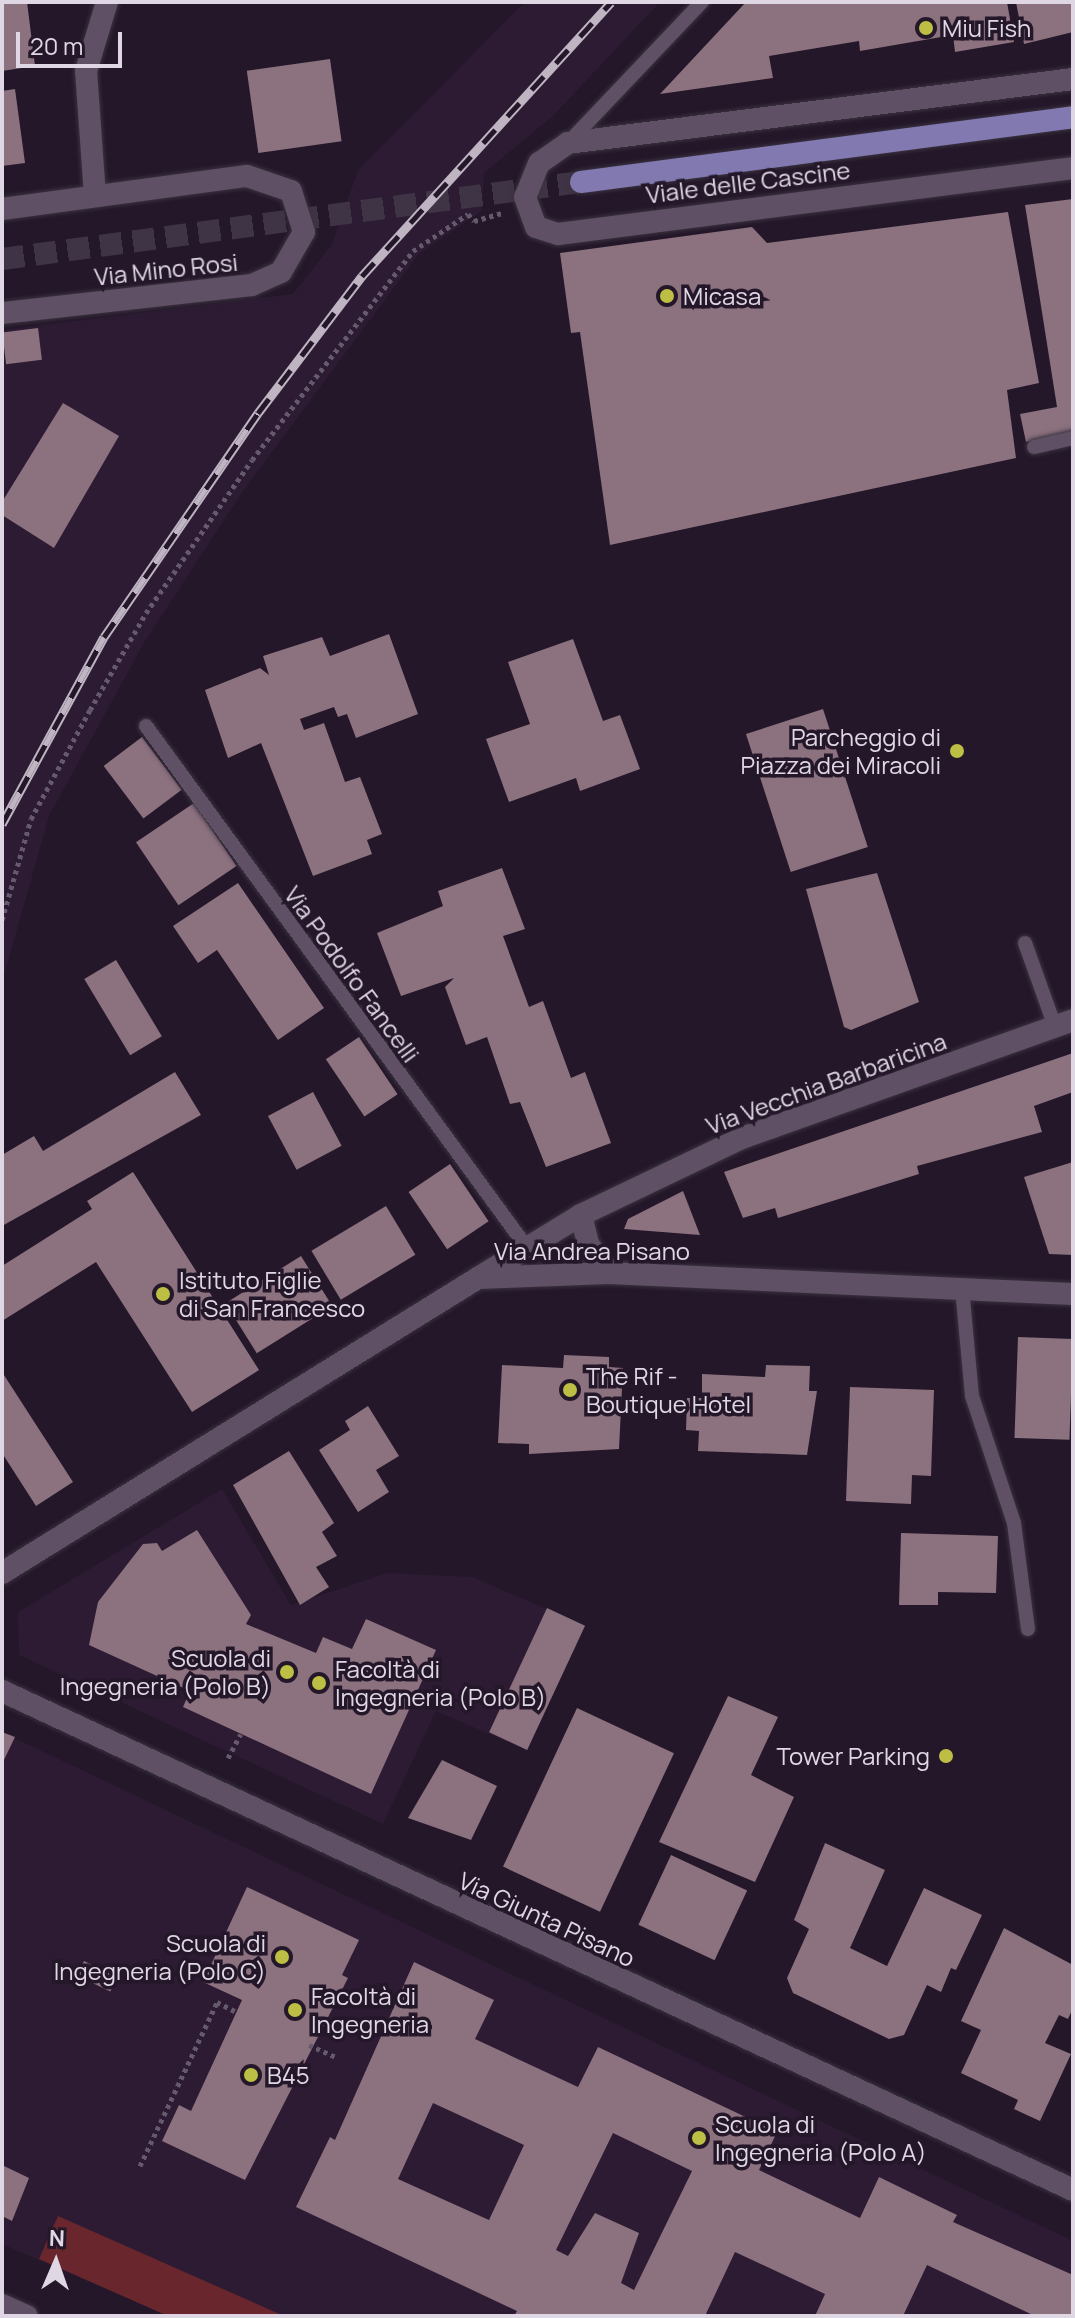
<!DOCTYPE html>
<meta charset="utf-8">
<style>
body{margin:0}
#map{position:relative;width:1075px;height:2318px;overflow:hidden;background:#231729;font-family:Manrope,sans-serif}
div>[style]{position:absolute}
[style*='--x']{left:calc(var(--x)*1px);top:calc(var(--y)*1px);width:calc(var(--w)*1px);rotate:calc(var(--a)*1deg)}
.built>*{inset:0;background:#2c1b33}
.green>*{inset:0;background:#69262c}
.building>*{inset:0;background:#8c717f;transform-origin:0 0}
.primary-tunnel>*{height:22px;margin-top:-11px;transform-origin:0;background:repeating-linear-gradient(90deg,#3f3445 0 22px,transparent 0 33px)}
.path>*{height:5px;margin-top:-2.5px;transform-origin:0;background:repeating-linear-gradient(90deg,#655a6b 0 4px,transparent 0 8px)}
.roads{filter:drop-shadow(0 0 2px #3b323f) drop-shadow(0 0 2px #3b323f)}
.service>*{height:14px;margin:-7px;padding:0 7px;transform-origin:7px;border-radius:7px;background:#5f5065}
.minor>*{height:22px;margin:-11px;padding:0 11px;transform-origin:11px;border-radius:11px;background:#5f5065}
.primary>*{height:22px;margin:-11px;padding:0 11px;transform-origin:11px;border-radius:11px;background:#8179af}
.rail>*{height:9px;margin-top:-4.5px;transform-origin:0;background:repeating-linear-gradient(90deg,#231729 0 18px,#beb4c2 0 36px);box-sizing:border-box;border-block:2px solid #beb4c2}
.dots>*{width:22px;height:22px;translate:-50% -50%;box-sizing:border-box;border:4px solid #231729;border-radius:50%}
span{translate:-50% -50%;white-space:nowrap;text-align:center;line-height:1.15;-webkit-text-stroke:7px #231729;paint-order:stroke}
.poi-label{font-size:24px;color:#e0d7e4}
.left{translate:0 -50%;text-align:left}
.right{translate:-100% -50%;text-align:right}
.street-label{font-size:24px;color:#e0d7e4}
.frame{position:absolute;inset:0;border:4px solid #e0d7e4;pointer-events:none}
.north{position:absolute;left:16px;top:2222px;width:80px;height:80px;-webkit-text-stroke:6px #231729;paint-order:stroke;rotate:2deg;font-size:22px;font-weight:700;line-height:32px;text-align:center;color:#e0d7e4}
.north::after{content:'';display:block;margin:auto;width:28px;height:36px;background:#e0d7e4;clip-path:polygon(50% 0,100% 100%,50% 72%,0 100%)}
.scale{position:absolute;left:16px;top:32px;width:106px;height:36px;box-sizing:border-box;border:4px solid #e0d7e4;border-top:0;padding-left:10px;font-size:24px;line-height:28px;white-space:nowrap;color:#e0d7e4;-webkit-text-stroke:6px #231729;paint-order:stroke}
</style>
<div id="map">
<div class="built">
<div style="clip-path:polygon(525px 2px,660px 2px,553px 116px,484px 173px,482px 211px,419px 254px,243px 491px,144px 643px,49px 816px,2px 983px,2px 330px,293px 294px,332px 244px,358px 170px)"></div>
<div style="clip-path:polygon(222px 1489px,291px 1605px,387px 1573px,473px 1577px,585px 1626px,526px 1750px,436px 1711px,383px 1824px,19px 1655px,18px 1612px)"></div>
<div style="clip-path:polygon(2px 1732px,1073px 2241px,1073px 2316px,168px 2316px,2px 2244px)"></div>
</div>
<div class="green">
<div style="clip-path:polygon(58px 2216px,284px 2316px,168px 2316px,39px 2259px)"></div>
</div>
<div class="building">
<div style="clip-path:polygon(2px 2px,27px 2px,35px 66px,2px 71px)"></div>
<div style="clip-path:polygon(746px 2px,1007px 2px,1014px 42px,955px 52px,953px 35px,860px 51px,859px 41px,769px 56px,773px 78px,660px 94px)"></div>
<div style="clip-path:polygon(1016px 2px,1073px 2px,1073px 32px,1024px 44px)"></div>
<div style="left:330px;top:59px;width:83px;height:84px;rotate:82deg"></div>
<div style="clip-path:polygon(15px 89px,25px 163px,2px 166px,2px 91px)"></div>
<div style="clip-path:polygon(1073px 199px,1073px 431px,1026px 442px,1020px 414px,1057px 407px,1025px 205px)"></div>
<div style="clip-path:polygon(1008px 212px,1039px 383px,1007px 390px,1016px 458px,610px 545px,580px 332px,571px 333px,560px 253px,752px 227px,767px 243px)"></div>
<div style="left:38px;top:328px;width:32px;height:36px;rotate:83deg"></div>
<div style="clip-path:polygon(63px 403px,119px 436px,54px 548px,2px 515px,2px 502px)"></div>
<div style="clip-path:polygon(389px 634px,418px 714px,356px 738px,347px 714px,338px 717px,334px 707px,300px 719px,304px 730px,324px 723px,345px 782px,360px 777px,382px 834px,367px 840px,372px 854px,313px 876px,261px 743px,228px 758px,205px 690px,260px 668px,269px 675px,263px 656px,322px 637px,330px 656px)"></div>
<div style="clip-path:polygon(573px 639px,603px 721px,620px 715px,640px 769px,580px 791px,576px 778px,509px 802px,486px 739px,530px 724px,508px 662px)"></div>
<div style="left:823px;top:709px;width:145px;height:81px;rotate:72deg"></div>
<div style="left:142px;top:737px;width:66px;height:48px;rotate:53deg"></div>
<div style="left:194px;top:803px;width:76px;height:70px;rotate:56deg"></div>
<div style="clip-path:polygon(502px 868px,525px 929px,503px 936px,529px 1007px,543px 1001px,571px 1078px,585px 1072px,611px 1143px,546px 1167px,520px 1102px,510px 1104px,487px 1037px,466px 1045px,445px 987px,454px 978px,401px 996px,377px 933px,443px 906px,438px 891px)"></div>
<div style="clip-path:polygon(877px 873px,919px 1002px,851px 1030px,844px 1027px,806px 889px)"></div>
<div style="clip-path:polygon(238px 883px,324px 1008px,278px 1040px,217px 950px,198px 963px,173px 926px)"></div>
<div style="left:116px;top:960px;width:89px;height:37px;rotate:59deg"></div>
<div style="left:359px;top:1037px;width:69px;height:40px;rotate:56deg"></div>
<div style="clip-path:polygon(1073px 1053px,1073px 1092px,1034px 1106px,1042px 1132px,917px 1166px,919px 1174px,778px 1218px,775px 1208px,743px 1218px,724px 1172px)"></div>
<div style="clip-path:polygon(175px 1072px,201px 1115px,2px 1226px,2px 1155px,34px 1136px,43px 1151px)"></div>
<div style="left:313px;top:1092px;width:61px;height:51px;rotate:62deg"></div>
<div style="clip-path:polygon(1073px 1162px,1073px 1255px,1049px 1254px,1024px 1177px)"></div>
<div style="left:450px;top:1164px;width:69px;height:50px;rotate:56deg"></div>
<div style="clip-path:polygon(133px 1172px,259px 1370px,192px 1412px,96px 1262px,2px 1321px,2px 1266px,92px 1209px,87px 1201px)"></div>
<div style="clip-path:polygon(683px 1191px,700px 1235px,624px 1229px,628px 1219px)"></div>
<div style="left:386px;top:1206px;width:57px;height:87px;rotate:59deg"></div>
<div style="left:301px;top:1256px;width:59px;height:89px;rotate:58deg"></div>
<div style="left:1018px;top:1337px;width:55px;height:101px;rotate:2deg"></div>
<div style="clip-path:polygon(564px 1355px,609px 1357px,609px 1367px,623px 1368px,619px 1449px,529px 1454px,529px 1444px,498px 1443px,502px 1365px,563px 1368px)"></div>
<div style="clip-path:polygon(766px 1365px,810px 1366px,809px 1391px,817px 1391px,807px 1455px,698px 1451px,699px 1431px,686px 1430px,687px 1398px,702px 1398px,702px 1374px,765px 1377px)"></div>
<div style="clip-path:polygon(2px 1372px,73px 1482px,36px 1506px,2px 1453px)"></div>
<div style="clip-path:polygon(850px 1387px,934px 1390px,931px 1476px,912px 1475px,911px 1504px,846px 1501px)"></div>
<div style="clip-path:polygon(368px 1406px,399px 1456px,376px 1470px,389px 1492px,358px 1512px,319px 1450px,350px 1430px,345px 1421px)"></div>
<div style="clip-path:polygon(289px 1451px,334px 1523px,322px 1532px,337px 1556px,316px 1567px,329px 1587px,300px 1605px,233px 1485px)"></div>
<div style="clip-path:polygon(197px 1530px,251px 1615px,246px 1624px,316px 1653px,323px 1637px,352px 1649px,366px 1619px,436px 1650px,371px 1794px,183px 1707px,190px 1691px,89px 1645px,98px 1602px,143px 1544px,157px 1543px,162px 1551px)"></div>
<div style="clip-path:polygon(901px 1533px,998px 1536px,996px 1593px,938px 1592px,938px 1605px,899px 1605px)"></div>
<div style="left:547px;top:1608px;width:42px;height:137px;rotate:25deg"></div>
<div style="clip-path:polygon(728px 1696px,778px 1717px,751px 1775px,794px 1797px,755px 1882px,659px 1842px)"></div>
<div style="left:577px;top:1708px;width:107px;height:175px;rotate:25deg"></div>
<div style="clip-path:polygon(2px 1732px,15px 1737px,2px 1764px)"></div>
<div style="clip-path:polygon(442px 1760px,497px 1786px,471px 1840px,408px 1818px)"></div>
<div style="clip-path:polygon(825px 1843px,885px 1870px,850px 1948px,887px 1966px,924px 1888px,982px 1915px,956px 1970px,951px 1968px,941px 1992px,927px 1985px,904px 2035px,889px 2039px,793px 1993px,787px 1978px,809px 1929px,794px 1920px)"></div>
<div style="left:671px;top:1855px;width:84px;height:77px;rotate:25deg"></div>
<div style="clip-path:polygon(247px 1887px,359px 1940px,342px 1975px,348px 1978px,245px 2180px,162px 2141px,179px 2105px,191px 2111px,242px 2000px,203px 1982px)"></div>
<div style="clip-path:polygon(1004px 1928px,1073px 1965px,1073px 2008px,1068px 2019px,1059px 2015px,1045px 2043px,1071px 2054px,1040px 2121px,1014px 2109px,1018px 2100px,961px 2073px,981px 2030px,961px 2021px)"></div>
<div style="left:84px;top:1961px;width:37px;height:16px;rotate:26deg"></div>
<div style="clip-path:polygon(evenodd,414px 1962px,494px 2000px,475px 2039px,578px 2087px,598px 2047px,777px 2132px,759px 2170px,860px 2218px,879px 2177px,957px 2215px,953px 2222px,1073px 2275px,1073px 2316px,1035px 2316px,927px 2265px,903px 2316px,815px 2316px,825px 2294px,735px 2252px,705px 2316px,514px 2316px,517px 2311px,296px 2207px,330px 2137px,335px 2140px,414px 1962px,433px 2103px,524px 2145px,489px 2220px,398px 2179px,433px 2103px,414px 1962px,613px 2133px,692px 2171px,634px 2290px,621px 2283px,639px 2233px,595px 2213px,568px 2256px,556px 2250px,613px 2133px)"></div>
<div style="clip-path:polygon(2px 2165px,29px 2178px,12px 2221px,2px 2216px)"></div>
</div>
<div class="primary-tunnel">
<div style="--x:2;--y:259;--w:584;--a:-7.58"></div>
</div>
<div class="path">
<div style="--x:2;--y:920;--w:105;--a:-74"></div>
<div style="--x:31;--y:819;--w:124;--a:-61.6"></div>
<div style="--x:90;--y:710;--w:112;--a:-60"></div>
<div style="--x:146;--y:613;--w:186;--a:-55.3"></div>
<div style="--x:252;--y:460;--w:264;--a:-52.4"></div>
<div style="--x:413;--y:251;--w:66;--a:-33.9"></div>
<div style="--x:468;--y:214;--w:9;--a:49"></div>
<div style="--x:474;--y:221;--w:29;--a:-16"></div>
<div style="--x:228;--y:1758;--w:27;--a:-62"></div>
<div style="--x:309;--y:2045;--w:30;--a:24"></div>
<div style="--x:140;--y:2166;--w:181;--a:-64.8"></div>
<div style="--x:217;--y:2002;--w:22;--a:27"></div>
</div>
<div class="roads">
<div class="service">
<div style="--x:568;--y:143;--w:195;--a:-46.5"></div>
<div style="--x:1034;--y:447;--w:40;--a:-13"></div>
<div style="--x:146;--y:726;--w:643;--a:53.86"></div>
<div style="--x:1025;--y:943;--w:89;--a:70.3"></div>
<div style="--x:962;--y:1288;--w:108;--a:84.7"></div>
<div style="--x:972;--y:1396;--w:134;--a:71.7"></div>
<div style="--x:1014;--y:1523;--w:107;--a:82.5"></div>
</div>
<div class="minor">
<div style="--x:1073;--y:79;--w:509;--a:172.78"></div>
<div style="--x:568;--y:143;--w:35;--a:145"></div>
<div style="--x:539;--y:163;--w:37;--a:112"></div>
<div style="--x:525;--y:197;--w:32;--a:70"></div>
<div style="--x:536;--y:227;--w:23;--a:18"></div>
<div style="--x:558;--y:234;--w:519;--a:-7.3"></div>
<div style="--x:95;--y:196;--w:125;--a:-94.1"></div>
<div style="--x:86;--y:71;--w:72;--a:-73.1"></div>
<div style="--x:2;--y:209;--w:247;--a:-7.7"></div>
<div style="--x:247;--y:176;--w:46;--a:18.8"></div>
<div style="--x:291;--y:191;--w:43;--a:72.4"></div>
<div style="--x:304;--y:232;--w:46;--a:119.9"></div>
<div style="--x:281;--y:272;--w:32;--a:156"></div>
<div style="--x:252;--y:285;--w:252;--a:173.6"></div>
<div style="--x:581;--y:1215;--w:30;--a:76"></div>
<div style="--x:588;--y:1244;--w:36;--a:54"></div>
<div style="--x:478;--y:1278;--w:121;--a:-31.5"></div>
<div style="--x:581;--y:1215;--w:178;--a:-25.6"></div>
<div style="--x:742;--y:1138;--w:351;--a:-19.6"></div>
<div style="--x:2;--y:1573;--w:560;--a:-31.79"></div>
<div style="--x:478;--y:1278;--w:131;--a:-2.2"></div>
<div style="--x:609;--y:1273;--w:464;--a:2.6"></div>
<div style="--x:2;--y:1691;--w:1182;--a:24.98"></div>
<div style="--x:2;--y:2305;--w:27;--a:24"></div>
</div>
<div class="primary">
<div style="--x:581;--y:182;--w:496;--a:-7.5"></div>
</div>
</div>
<div class="rail">
<div style="--x:2;--y:824;--w:213;--a:-61.4"></div>
<div style="--x:104;--y:637;--w:272;--a:-55.5"></div>
<div style="--x:258;--y:413;--w:172;--a:-52.8"></div>
<div style="--x:362;--y:276;--w:370;--a:-47.7"></div>
</div>
<div class="dots">
<div style="left:926px;top:28px;background:#bcbf43"></div>
<div style="left:667px;top:296px;background:#bcbf43"></div>
<div style="left:957px;top:751px;background:#bcbf43"></div>
<div style="left:163px;top:1294px;background:#bcbf43"></div>
<div style="left:570px;top:1390px;background:#bcbf43"></div>
<div style="left:287px;top:1672px;background:#bcbf43"></div>
<div style="left:319px;top:1683px;background:#bcbf43"></div>
<div style="left:946px;top:1756px;background:#bcbf43"></div>
<div style="left:282px;top:1957px;background:#bcbf43"></div>
<div style="left:295px;top:2010px;background:#bcbf43"></div>
<div style="left:251px;top:2075px;background:#bcbf43"></div>
<div style="left:699px;top:2138px;background:#bcbf43"></div>
</div>
<div class="poi-label">
<span class="left" style="left:942px;top:28px">Miu Fish</span>
<span class="left" style="left:683px;top:296px">Micasa</span>
<span class="right" style="left:941px;top:751px">Parcheggio di<br>Piazza dei Miracoli</span>
<span class="left" style="left:179px;top:1294px">Istituto Figlie<br>di San Francesco</span>
<span class="left" style="left:586px;top:1390px">The Rif -<br>Boutique Hotel</span>
<span class="right" style="left:271px;top:1672px">Scuola di<br>Ingegneria (Polo B)</span>
<span class="left" style="left:335px;top:1683px">Facoltà di<br>Ingegneria (Polo B)</span>
<span class="right" style="left:930px;top:1756px">Tower Parking</span>
<span class="right" style="left:266px;top:1957px">Scuola di<br>Ingegneria (Polo C)</span>
<span class="left" style="left:311px;top:2010px">Facoltà di<br>Ingegneria</span>
<span class="left" style="left:267px;top:2075px">B45</span>
<span class="left" style="left:715px;top:2138px">Scuola di<br>Ingegneria (Polo A)</span>
</div>
<div class="street-label">
<span style="left:748px;top:182px;rotate:-7deg">Viale delle Cascine</span>
<span style="left:166px;top:269px;rotate:-6deg">Via Mino Rosi</span>
<span style="left:352px;top:974px;rotate:54deg">Via Podolfo Fancelli</span>
<span style="left:826px;top:1083px;rotate:-20deg">Via Vecchia Barbaricina</span>
<span style="left:592px;top:1251px">Via Andrea Pisano</span>
<span style="left:547px;top:1919px;rotate:25deg">Via Giunta Pisano</span>
</div>
<div class="frame"></div>
<div class="north">N</div>
<div class="scale">20 m</div>
</div>
